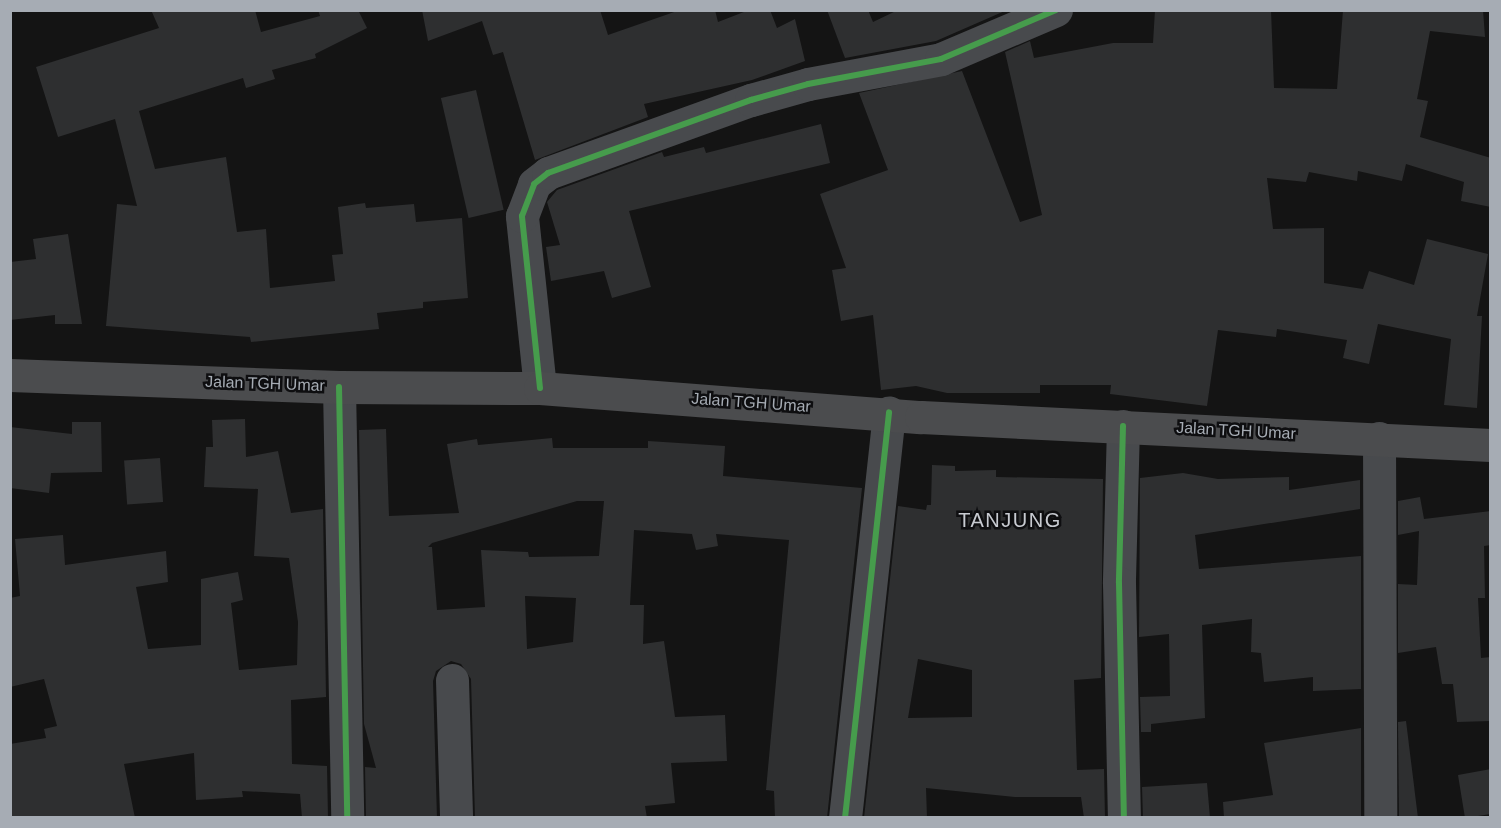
<!DOCTYPE html>
<style>
body{margin:0}
#map{position:relative;width:1501px;height:828px;overflow:hidden;background:#141414;font-family:Arial,sans-serif}
div>[style]{position:absolute}
[style*='--x']{left:calc(var(--x)*1px);top:calc(var(--y)*1px);width:calc(var(--w)*1px);rotate:calc(var(--a)*1deg)}
.building>*{inset:0;background:#2e2f30;transform-origin:0 0}
.street>*{height:33px;margin:-16.5px;padding:0 16.5px;transform-origin:16.5px;border-radius:16.5px;background:#484a4d}
.primary>*{height:33px;margin:-16.5px;padding:0 16.5px;transform-origin:16.5px;border-radius:16.5px;background:#4b4c4e}
.cycleway>*{height:6px;margin:-3px;padding:0 3px;transform-origin:3px;border-radius:3px;background:#469c4c}
span{translate:-50% -50%;white-space:nowrap;text-align:center;line-height:1.15;-webkit-text-stroke:5px #0e0e10;paint-order:stroke}
.street-label{font-size:16px;color:#a6acb4}
.quarter-label{font-size:20px;color:#c7cad0;letter-spacing:1.5px}
.frame{position:absolute;inset:0;border:12px solid #a6acb4;pointer-events:none}
</style>
<div id="map">
<div class="building">
<div style="clip-path:polygon(151px 10px,255px 10px,261px 32px,320px 16px,318px 10px,358px 10px,367px 28px,315px 54px,316px 58px,272px 70px,275px 79px,246px 88px,243px 78px,139px 111px,155px 169px,226px 157px,237px 232px,266px 229px,270px 288px,335px 281px,332px 255px,343px 254px,338px 207px,365px 203px,366px 208px,414px 204px,416px 222px,462px 218px,468px 298px,423px 302px,423px 308px,377px 313px,379px 329px,251px 342px,250px 337px,106px 326px,117px 204px,137px 206px,115px 119px,58px 137px,36px 67px,159px 28px)"></div>
<div style="clip-path:polygon(422px 10px,600px 10px,608px 35px,680px 10px,715px 10px,718px 22px,749px 10px,770px 10px,777px 28px,795px 19px,805px 61px,752px 80px,644px 104px,648px 117px,535px 160px,503px 52px,493px 55px,482px 21px,428px 41px)"></div>
<div style="clip-path:polygon(827px 10px,868px 10px,873px 22px,898px 10px,1007px 10px,936px 41px,845px 58px)"></div>
<div style="clip-path:polygon(1155px 10px,1271px 10px,1274px 88px,1337px 89px,1343px 10px,1483px 10px,1485px 37px,1430px 31px,1417px 99px,1428px 101px,1420px 137px,1491px 158px,1491px 207px,1461px 201px,1464px 182px,1406px 164px,1402px 181px,1358px 171px,1357px 181px,1309px 172px,1306px 182px,1267px 178px,1273px 229px,1324px 228px,1324px 283px,1363px 289px,1369px 271px,1414px 285px,1427px 239px,1488px 254px,1477px 316px,1482px 316px,1477px 408px,1444px 405px,1451px 339px,1378px 324px,1369px 364px,1343px 358px,1347px 340px,1277px 329px,1276px 337px,1218px 330px,1207px 406px,1110px 394px,1111px 385px,1040px 385px,1040px 393px,947px 393px,916px 386px,881px 390px,873px 315px,841px 321px,832px 270px,846px 268px,820px 194px,888px 170px,859px 93px,962px 71px,1020px 222px,1042px 215px,1005px 52px,1030px 41px,1034px 58px,1113px 43px,1153px 43px)"></div>
<div style="left:476px;top:90px;width:123px;height:36px;rotate:77deg"></div>
<div style="clip-path:polygon(821px 124px,830px 163px,629px 211px,651px 287px,612px 298px,604px 271px,551px 281px,546px 247px,560px 245px,547px 202px,557px 190px,662px 152px,664px 157px,704px 147px,706px 153px)"></div>
<div style="clip-path:polygon(68px 234px,82px 324px,55px 324px,55px 315px,10px 320px,10px 262px,36px 259px,33px 239px)"></div>
<div style="clip-path:polygon(245px 419px,246px 457px,278px 451px,291px 513px,323px 509px,326px 697px,291px 700px,292px 764px,327px 766px,328px 818px,302px 818px,300px 794px,242px 791px,243px 797px,196px 800px,194px 753px,124px 764px,135px 818px,10px 818px,10px 744px,46px 738px,44px 729px,57px 726px,44px 679px,10px 687px,10px 598px,20px 596px,15px 539px,63px 535px,65px 565px,166px 551px,168px 582px,136px 587px,148px 649px,201px 645px,201px 579px,238px 572px,243px 600px,231px 603px,239px 670px,297px 665px,298px 622px,289px 558px,254px 556px,258px 489px,204px 487px,206px 447px,213px 447px,212px 420px)"></div>
<div style="clip-path:polygon(72px 422px,101px 422px,102px 472px,51px 473px,49px 493px,10px 488px,10px 427px,72px 434px)"></div>
<div style="clip-path:polygon(evenodd,386px 429px,389px 516px,459px 513px,447px 444px,477px 439px,478px 445px,552px 438px,553px 448px,648px 448px,648px 441px,725px 446px,723px 476px,862px 488px,827px 818px,775px 818px,774px 791px,766px 790px,789px 540px,716px 534px,718px 546px,696px 550px,692px 534px,634px 530px,630px 605px,644px 605px,643px 644px,664px 641px,675px 717px,725px 715px,727px 761px,671px 763px,675px 803px,645px 806px,647px 818px,475px 818px,471px 679px,461px 664px,451px 661px,436px 671px,433px 681px,437px 818px,366px 818px,365px 767px,376px 768px,364px 724px,359px 430px,386px 429px,577px 501px,604px 501px,599px 556px,529px 557px,528px 552px,481px 550px,485px 607px,437px 610px,432px 547px,428px 547px,432px 543px,577px 501px,386px 429px,525px 596px,576px 598px,573px 642px,527px 649px,525px 596px)"></div>
<div style="left:160px;top:458px;width:44px;height:36px;rotate:86deg"></div>
<div style="clip-path:polygon(evenodd,932px 465px,955px 466px,955px 471px,996px 470px,996px 477px,1103px 479px,1101px 678px,1074px 680px,1077px 770px,1104px 769px,1105px 818px,1084px 818px,1081px 797px,1015px 797px,926px 788px,927px 818px,864px 818px,898px 506px,926px 510px,927px 505px,931px 505px,932px 465px,918px 659px,972px 670px,972px 717px,908px 718px,918px 659px)"></div>
<div style="clip-path:polygon(1183px 473px,1218px 479px,1289px 477px,1289px 490px,1360px 480px,1360px 509px,1195px 535px,1199px 569px,1361px 556px,1361px 689px,1313px 691px,1313px 677px,1264px 682px,1261px 653px,1251px 652px,1252px 619px,1202px 625px,1205px 718px,1151px 724px,1151px 732px,1141px 732px,1140px 697px,1170px 696px,1169px 634px,1139px 637px,1140px 478px)"></div>
<div style="clip-path:polygon(1420px 497px,1424px 519px,1491px 511px,1491px 545px,1484px 546px,1485px 598px,1478px 598px,1481px 658px,1491px 657px,1491px 721px,1457px 722px,1453px 684px,1442px 684px,1436px 647px,1398px 653px,1398px 584px,1417px 585px,1419px 531px,1398px 535px,1398px 501px)"></div>
<div style="clip-path:polygon(1406px 721px,1418px 818px,1399px 818px,1398px 722px)"></div>
<div style="clip-path:polygon(1361px 728px,1361px 818px,1224px 818px,1223px 802px,1273px 795px,1264px 743px)"></div>
<div style="clip-path:polygon(1491px 769px,1491px 814px,1465px 818px,1458px 775px)"></div>
<div style="clip-path:polygon(1207px 783px,1210px 818px,1143px 818px,1142px 787px)"></div>
</div>
<div class="street">
<div style="--x:339;--y:387;--w:431;--a:88.9"></div>
<div style="--x:540;--y:388;--w:173;--a:-96"></div>
<div style="--x:522;--y:216;--w:34;--a:-69"></div>
<div style="--x:534;--y:184;--w:18;--a:-38"></div>
<div style="--x:548;--y:173;--w:216;--a:-19.8"></div>
<div style="--x:751;--y:100;--w:59;--a:-15.7"></div>
<div style="--x:808;--y:84;--w:135;--a:-10.6"></div>
<div style="--x:941;--y:59;--w:125;--a:-23.1"></div>
<div style="--x:1123;--y:426;--w:157;--a:91.5"></div>
<div style="--x:1119;--y:583;--w:235;--a:88.8"></div>
<div style="--x:1379;--y:438;--w:380;--a:89.8"></div>
<div style="--x:452;--y:680;--w:138;--a:88.3"></div>
<div style="--x:845;--y:818;--w:408;--a:-83.8"></div>
</div>
<div class="primary">
<div style="--x:10;--y:375;--w:329;--a:2.1"></div>
<div style="--x:339;--y:387;--w:201;--a:0.3"></div>
<div style="--x:540;--y:388;--w:382;--a:4.4"></div>
<div style="--x:921;--y:417;--w:570;--a:2.82"></div>
</div>
<div class="cycleway">
<div style="--x:339;--y:387;--w:431;--a:88.9"></div>
<div style="--x:540;--y:388;--w:173;--a:-96"></div>
<div style="--x:522;--y:216;--w:34;--a:-69"></div>
<div style="--x:534;--y:184;--w:18;--a:-38"></div>
<div style="--x:548;--y:173;--w:216;--a:-19.8"></div>
<div style="--x:751;--y:100;--w:59;--a:-15.7"></div>
<div style="--x:808;--y:84;--w:135;--a:-10.6"></div>
<div style="--x:941;--y:59;--w:125;--a:-23.1"></div>
<div style="--x:1123;--y:426;--w:157;--a:91.5"></div>
<div style="--x:1119;--y:583;--w:235;--a:88.8"></div>
<div style="--x:845;--y:818;--w:408;--a:-83.8"></div>
</div>
<div class="street-label">
<span style="left:265px;top:384px;rotate:2deg">Jalan TGH Umar</span>
<span style="left:751px;top:403px;rotate:4deg">Jalan TGH Umar</span>
<span style="left:1236px;top:431px;rotate:3deg">Jalan TGH Umar</span>
</div>
<div class="quarter-label">
<span style="left:1010px;top:520px">TANJUNG</span>
</div>
<div class="frame"></div>
</div>
